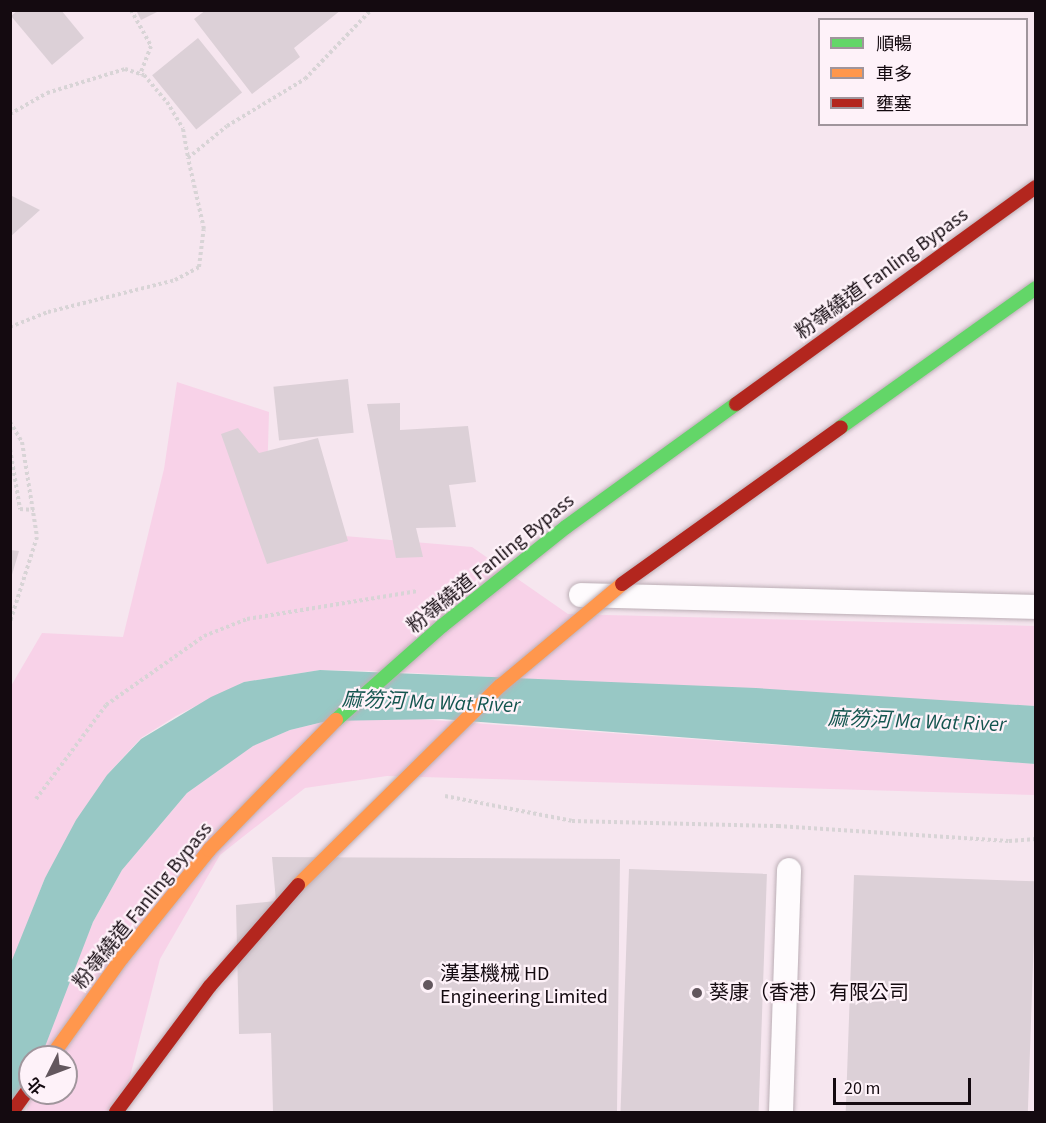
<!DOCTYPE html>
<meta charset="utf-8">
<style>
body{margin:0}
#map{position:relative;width:1046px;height:1123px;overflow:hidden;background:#f6e6ef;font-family:"Source Sans 3","Noto Sans TC",sans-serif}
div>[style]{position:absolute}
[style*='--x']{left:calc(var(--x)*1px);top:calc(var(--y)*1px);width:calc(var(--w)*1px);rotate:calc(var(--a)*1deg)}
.green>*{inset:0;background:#f8d2e8}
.water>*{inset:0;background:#98c8c5}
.building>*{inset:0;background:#dcd0d7;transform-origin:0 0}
.path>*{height:4px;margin-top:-2px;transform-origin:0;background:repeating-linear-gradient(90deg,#d8d4d6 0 3px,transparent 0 6px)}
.roads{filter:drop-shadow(0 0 2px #bbaeb5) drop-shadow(0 0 2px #bbaeb5)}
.lane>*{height:24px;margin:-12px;padding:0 12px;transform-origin:12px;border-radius:12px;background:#fefbfd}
.jam>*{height:14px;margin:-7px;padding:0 7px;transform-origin:7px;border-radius:7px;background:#b3261e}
.bridges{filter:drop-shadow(0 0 2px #bbaeb5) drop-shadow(0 0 2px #bbaeb5)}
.fast-bridge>*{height:14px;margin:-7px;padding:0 7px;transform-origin:7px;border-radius:7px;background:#63d668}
.slow-bridge>*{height:14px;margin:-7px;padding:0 7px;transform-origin:7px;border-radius:7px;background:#ff974d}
.jam-bridge>*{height:14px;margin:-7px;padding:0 7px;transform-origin:7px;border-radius:7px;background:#b3261e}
.dots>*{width:16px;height:16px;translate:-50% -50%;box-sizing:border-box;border:3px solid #fef2f9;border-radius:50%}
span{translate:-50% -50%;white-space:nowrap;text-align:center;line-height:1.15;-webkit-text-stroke:4.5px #fef2f9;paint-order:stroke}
.street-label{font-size:20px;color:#140a10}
.poi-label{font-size:20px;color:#140a10}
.left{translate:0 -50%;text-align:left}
.water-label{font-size:21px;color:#14554f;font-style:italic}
.frame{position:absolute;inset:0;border:12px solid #140a10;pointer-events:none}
.legend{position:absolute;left:818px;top:18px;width:210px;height:108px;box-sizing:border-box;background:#fef2f9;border:2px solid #a0959c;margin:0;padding:8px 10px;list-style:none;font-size:18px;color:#140a10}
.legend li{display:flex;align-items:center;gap:12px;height:30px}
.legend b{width:30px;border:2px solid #a0959c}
.north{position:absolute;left:18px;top:1045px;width:60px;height:60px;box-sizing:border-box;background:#fef2f9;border:2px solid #a0959c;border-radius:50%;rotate:228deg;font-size:16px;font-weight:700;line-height:24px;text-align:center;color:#140a10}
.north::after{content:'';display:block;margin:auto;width:21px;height:27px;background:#63575e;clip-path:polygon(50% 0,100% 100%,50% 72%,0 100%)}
.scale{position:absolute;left:833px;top:1078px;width:138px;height:27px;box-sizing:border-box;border:3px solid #140a10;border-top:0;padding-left:8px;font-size:18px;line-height:21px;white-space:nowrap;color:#140a10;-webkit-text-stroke:4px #fef2f9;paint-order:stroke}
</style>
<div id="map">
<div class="green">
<div style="clip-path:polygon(177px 382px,269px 412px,265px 551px,333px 535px,472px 547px,568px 614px,1035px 626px,1035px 706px,376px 671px,320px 670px,244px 682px,176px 716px,141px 738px,107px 775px,45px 878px,11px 965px,11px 686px,42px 633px,123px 637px,164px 469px)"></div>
<div style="clip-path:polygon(405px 718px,1035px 764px,1035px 795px,387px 776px,305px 788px,220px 855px,160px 959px,121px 1112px,26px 1112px,31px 1093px,66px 1093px,66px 1057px,41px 1057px,74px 966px,93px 922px,122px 870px,187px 793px,252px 746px,290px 730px,327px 721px)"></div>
</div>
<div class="water">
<div style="clip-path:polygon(320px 670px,756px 688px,1035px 706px,1035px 764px,442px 719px,327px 721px,290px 730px,253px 746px,187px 793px,122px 870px,93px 922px,41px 1057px,30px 1057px,30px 1093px,11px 1112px,10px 965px,45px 878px,76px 820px,107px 775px,141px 739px,211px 697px,244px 682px)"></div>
</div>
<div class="building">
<div style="clip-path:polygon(18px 10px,61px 10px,84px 38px,52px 65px,11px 16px)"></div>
<div style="clip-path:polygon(136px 10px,161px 10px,141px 20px)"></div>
<div style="clip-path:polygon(206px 10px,341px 10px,294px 48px,300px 57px,252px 94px,194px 19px)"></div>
<div style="left:198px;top:38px;width:70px;height:59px;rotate:51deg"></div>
<div style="clip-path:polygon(10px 195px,40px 210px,10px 237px)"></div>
<div style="left:348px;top:379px;width:54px;height:75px;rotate:84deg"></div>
<div style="clip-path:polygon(400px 403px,400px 430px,468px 426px,476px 482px,449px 485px,456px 527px,416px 528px,423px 557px,396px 558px,367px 404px)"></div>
<div style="clip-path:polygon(238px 428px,259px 453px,318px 438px,348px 541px,267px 564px,221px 434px)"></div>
<div style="clip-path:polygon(10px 550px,19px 551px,11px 578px,10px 578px)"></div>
<div style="clip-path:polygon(272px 857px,620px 859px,617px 1112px,273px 1112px,271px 1033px,239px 1034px,236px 905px,276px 901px)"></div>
<div style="left:629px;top:869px;width:138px;height:243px;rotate:2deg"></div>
<div style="left:854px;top:875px;width:182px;height:237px;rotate:2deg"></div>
</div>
<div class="path">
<div style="--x:131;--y:10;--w:41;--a:60.9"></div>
<div style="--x:151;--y:46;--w:31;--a:111"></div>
<div style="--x:10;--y:114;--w:43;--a:-29.6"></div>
<div style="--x:47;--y:93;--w:82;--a:-17.1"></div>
<div style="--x:125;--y:69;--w:20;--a:18"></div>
<div style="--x:144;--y:75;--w:35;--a:50"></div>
<div style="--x:167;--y:102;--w:31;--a:59"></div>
<div style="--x:183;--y:129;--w:28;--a:80"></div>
<div style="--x:10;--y:327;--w:41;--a:-21.5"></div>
<div style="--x:48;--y:312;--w:131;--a:-14.1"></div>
<div style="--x:175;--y:280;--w:27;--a:-28"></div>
<div style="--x:199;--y:267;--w:38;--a:-83"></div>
<div style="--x:204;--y:229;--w:73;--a:-102.7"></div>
<div style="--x:188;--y:158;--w:50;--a:-39.4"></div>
<div style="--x:227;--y:126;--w:91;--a:-31.1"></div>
<div style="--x:305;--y:79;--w:95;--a:-46.3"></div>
<div style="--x:10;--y:422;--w:23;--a:59"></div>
<div style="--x:22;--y:442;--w:96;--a:81"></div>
<div style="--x:37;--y:537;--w:89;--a:107.6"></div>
<div style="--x:10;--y:449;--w:61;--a:80.5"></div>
<div style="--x:20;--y:509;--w:14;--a:4"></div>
<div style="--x:445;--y:796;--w:129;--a:11.1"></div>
<div style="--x:572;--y:821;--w:206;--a:1.4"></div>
<div style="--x:778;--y:826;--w:231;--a:3.7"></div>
<div style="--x:1009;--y:841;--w:27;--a:-4"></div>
<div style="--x:36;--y:799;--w:117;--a:-53.3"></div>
<div style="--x:106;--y:705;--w:120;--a:-35.1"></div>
<div style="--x:204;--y:636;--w:46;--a:-21.6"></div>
<div style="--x:247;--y:619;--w:173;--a:-9.3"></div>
</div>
<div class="roads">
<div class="lane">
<div style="--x:581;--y:595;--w:455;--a:1.5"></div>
<div style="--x:781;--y:1112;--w:242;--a:-88.1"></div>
</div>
<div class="jam">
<div style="--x:12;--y:1112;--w:31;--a:-54"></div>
</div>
</div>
<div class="bridges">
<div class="fast-bridge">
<div style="--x:841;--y:427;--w:239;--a:-35.5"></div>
<div style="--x:336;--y:720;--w:142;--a:-41.6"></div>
<div style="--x:442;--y:626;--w:159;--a:-38.6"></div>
<div style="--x:566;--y:527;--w:210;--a:-35.9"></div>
</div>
<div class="slow-bridge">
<div style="--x:298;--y:885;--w:284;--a:-44.6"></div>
<div style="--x:500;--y:686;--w:159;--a:-39.9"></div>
<div style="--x:51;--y:1057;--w:122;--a:-54.4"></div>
<div style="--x:122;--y:958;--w:139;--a:-51.1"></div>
<div style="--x:209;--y:850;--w:182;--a:-45.7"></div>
</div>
<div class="jam-bridge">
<div style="--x:736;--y:404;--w:370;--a:-35.9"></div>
<div style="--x:622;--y:584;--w:269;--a:-35.6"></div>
<div style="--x:116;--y:1112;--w:157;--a:-53.3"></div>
<div style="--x:210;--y:986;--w:134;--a:-48.9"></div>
</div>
</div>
<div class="dots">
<div style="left:428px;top:985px;background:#63575e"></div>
<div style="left:697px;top:993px;background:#63575e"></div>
</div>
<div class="street-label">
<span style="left:882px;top:274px;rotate:-36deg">粉嶺繞道 Fanling Bypass</span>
<span style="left:491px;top:564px;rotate:-39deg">粉嶺繞道 Fanling Bypass</span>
<span style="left:143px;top:906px;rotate:-51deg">粉嶺繞道 Fanling Bypass</span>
</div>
<div class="poi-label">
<span class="left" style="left:440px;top:986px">漢基機械 HD<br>Engineering Limited</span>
<span class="left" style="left:709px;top:993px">葵康（香港）有限公司</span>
</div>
<div class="water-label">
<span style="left:431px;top:702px;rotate:2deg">麻笏河 Ma Wat River</span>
<span style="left:917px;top:721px;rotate:2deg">麻笏河 Ma Wat River</span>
</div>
<div class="frame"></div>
<ul class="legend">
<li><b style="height:8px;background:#63d668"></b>順暢</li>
<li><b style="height:8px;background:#ff974d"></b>車多</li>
<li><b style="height:8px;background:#b3261e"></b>壅塞</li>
</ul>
<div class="north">北</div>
<div class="scale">20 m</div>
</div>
